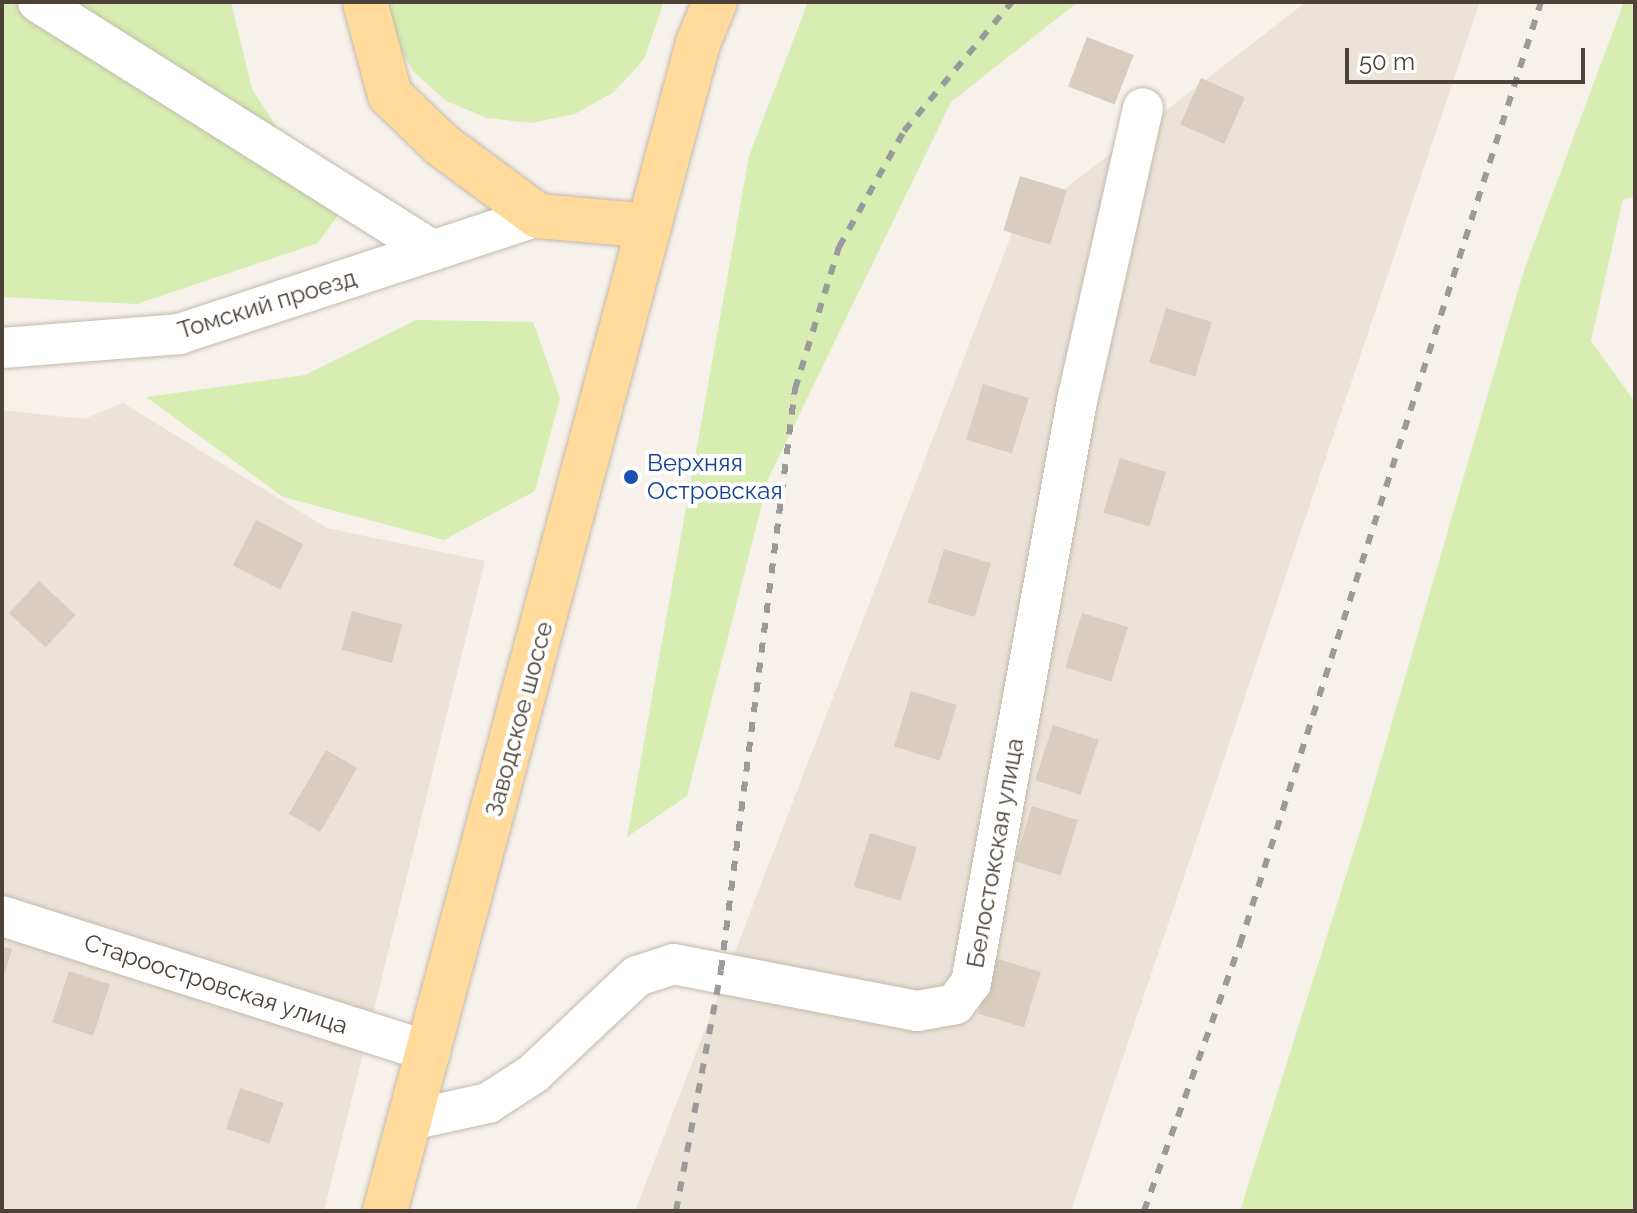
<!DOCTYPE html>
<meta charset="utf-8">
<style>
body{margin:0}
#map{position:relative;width:1637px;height:1213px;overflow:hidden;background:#f6f2eb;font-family:Raleway,sans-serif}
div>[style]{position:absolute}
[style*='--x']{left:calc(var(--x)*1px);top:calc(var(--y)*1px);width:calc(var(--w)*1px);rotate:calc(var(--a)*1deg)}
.residential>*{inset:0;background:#ebe3d8}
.green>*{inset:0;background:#d7edb1}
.building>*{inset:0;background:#d9cdbf;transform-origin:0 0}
.roads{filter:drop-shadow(0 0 2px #c3b9ac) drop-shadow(0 0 2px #c3b9ac)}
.minor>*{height:40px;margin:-20px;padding:0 20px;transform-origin:20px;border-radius:20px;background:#fff}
.major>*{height:44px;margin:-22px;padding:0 22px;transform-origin:22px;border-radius:22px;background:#ffda9b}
.rail>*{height:6px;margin-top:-3px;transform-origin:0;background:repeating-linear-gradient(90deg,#9a9a9a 0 10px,transparent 0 20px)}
.dots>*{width:22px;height:22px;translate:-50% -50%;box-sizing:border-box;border:4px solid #fff;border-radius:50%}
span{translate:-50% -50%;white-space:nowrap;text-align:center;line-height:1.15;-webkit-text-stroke:8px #fff;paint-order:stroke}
.street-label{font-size:24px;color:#4c4237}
.transit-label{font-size:24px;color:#164399}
.left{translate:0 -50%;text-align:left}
.frame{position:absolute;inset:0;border:4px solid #4c4237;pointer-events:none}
.scale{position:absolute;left:1345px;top:48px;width:240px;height:36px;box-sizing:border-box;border:4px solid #4c4237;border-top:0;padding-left:10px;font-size:24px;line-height:28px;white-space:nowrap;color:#4c4237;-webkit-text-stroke:6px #fff;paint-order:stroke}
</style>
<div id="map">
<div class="residential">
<div style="clip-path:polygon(1306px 2px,1480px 2px,1071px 1211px,635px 1211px,1014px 228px)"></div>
<div style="clip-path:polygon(123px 403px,327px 528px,485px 561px,324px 1211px,2px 1211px,2px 410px,84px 419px)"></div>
</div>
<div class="green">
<div style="clip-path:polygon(2px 2px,231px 2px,252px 89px,289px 146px,358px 187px,318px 243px,137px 304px,2px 297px)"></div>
<div style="clip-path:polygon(384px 2px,664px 2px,644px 59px,614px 92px,575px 114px,531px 123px,487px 118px,446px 101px,413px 71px,391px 32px)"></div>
<div style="clip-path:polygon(808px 2px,1078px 2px,951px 102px,769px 477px,687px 796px,627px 837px,749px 156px)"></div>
<div style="clip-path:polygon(1624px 2px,1635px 2px,1635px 197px,1623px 199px,1591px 341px,1635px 402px,1635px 1211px,1240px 1211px,1362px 825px,1524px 270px)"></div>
<div style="clip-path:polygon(416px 320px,533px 322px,560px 398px,535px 491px,444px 540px,283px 497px,146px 397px,305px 375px)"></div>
</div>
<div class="building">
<div style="left:1087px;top:37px;width:50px;height:53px;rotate:21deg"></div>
<div style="left:1201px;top:78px;width:48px;height:51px;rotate:24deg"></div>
<div style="left:1020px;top:176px;width:49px;height:57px;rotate:17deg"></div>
<div style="left:1166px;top:308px;width:48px;height:57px;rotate:17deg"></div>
<div style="left:983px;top:384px;width:48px;height:58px;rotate:17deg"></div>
<div style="left:1120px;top:458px;width:48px;height:57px;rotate:17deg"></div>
<div style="left:256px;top:520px;width:53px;height:51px;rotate:27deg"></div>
<div style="left:944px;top:549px;width:49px;height:56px;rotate:17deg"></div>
<div style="left:39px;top:581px;width:50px;height:44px;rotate:43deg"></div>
<div style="left:352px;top:611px;width:52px;height:40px;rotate:15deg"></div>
<div style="left:1082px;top:613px;width:48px;height:57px;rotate:17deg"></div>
<div style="left:911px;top:691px;width:48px;height:58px;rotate:17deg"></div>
<div style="left:1053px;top:725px;width:48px;height:58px;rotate:18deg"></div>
<div style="left:326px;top:750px;width:36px;height:74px;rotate:30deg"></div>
<div style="left:1032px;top:806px;width:48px;height:58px;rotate:17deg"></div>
<div style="left:870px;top:833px;width:49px;height:56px;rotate:17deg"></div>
<div style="clip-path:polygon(2px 946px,12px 949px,3px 979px,2px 979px)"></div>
<div style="left:995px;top:958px;width:48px;height:58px;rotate:17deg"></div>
<div style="left:69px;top:971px;width:43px;height:54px;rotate:18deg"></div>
<div style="left:240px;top:1088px;width:46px;height:43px;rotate:19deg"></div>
</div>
<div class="roads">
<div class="minor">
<div style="--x:38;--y:2;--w:467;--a:32.2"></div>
<div style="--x:2;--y:348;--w:178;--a:-4.5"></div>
<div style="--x:179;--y:334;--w:378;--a:-18.2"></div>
<div style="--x:2;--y:916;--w:449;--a:17.6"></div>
<div style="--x:411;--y:1120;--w:79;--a:-12.4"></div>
<div style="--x:488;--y:1103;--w:54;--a:-32.8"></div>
<div style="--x:533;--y:1074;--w:143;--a:-43.3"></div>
<div style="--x:637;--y:976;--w:38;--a:-18"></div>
<div style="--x:673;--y:964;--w:248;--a:10.9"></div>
<div style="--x:917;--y:1011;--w:39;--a:-10"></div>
<div style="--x:955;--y:1004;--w:26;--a:-53"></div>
<div style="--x:971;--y:983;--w:592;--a:-79.68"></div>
<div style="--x:1077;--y:401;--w:300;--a:-77.3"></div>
</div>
<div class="major">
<div style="--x:365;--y:2;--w:96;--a:75"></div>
<div style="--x:390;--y:95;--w:72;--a:43.9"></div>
<div style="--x:442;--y:145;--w:119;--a:36.5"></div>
<div style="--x:538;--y:216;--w:112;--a:5.1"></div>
<div style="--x:385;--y:1211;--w:1209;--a:-75"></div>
<div style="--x:698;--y:43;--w:44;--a:-67.5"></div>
</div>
</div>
<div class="rail">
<div style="--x:676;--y:1211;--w:245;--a:-79.4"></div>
<div style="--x:721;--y:970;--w:586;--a:-82.74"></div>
<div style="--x:795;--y:389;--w:149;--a:-72.8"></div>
<div style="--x:839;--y:247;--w:133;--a:-60.7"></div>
<div style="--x:904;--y:131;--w:168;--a:-50.1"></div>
<div style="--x:1144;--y:1211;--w:284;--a:-70.2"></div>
<div style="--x:1240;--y:944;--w:989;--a:-72.28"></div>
</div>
<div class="dots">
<div style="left:631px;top:477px;background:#1a4fb4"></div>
</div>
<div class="street-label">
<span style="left:267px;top:304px;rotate:-17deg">Томский проезд</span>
<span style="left:519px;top:719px;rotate:-75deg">Заводское шоссе</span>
<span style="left:995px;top:853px;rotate:-80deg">Белостокская улица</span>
<span style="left:216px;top:984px;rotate:18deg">Староостровская улица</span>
</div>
<div class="transit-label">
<span class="left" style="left:647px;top:477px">Верхняя<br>Островская</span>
</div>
<div class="frame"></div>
<div class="scale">50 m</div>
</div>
